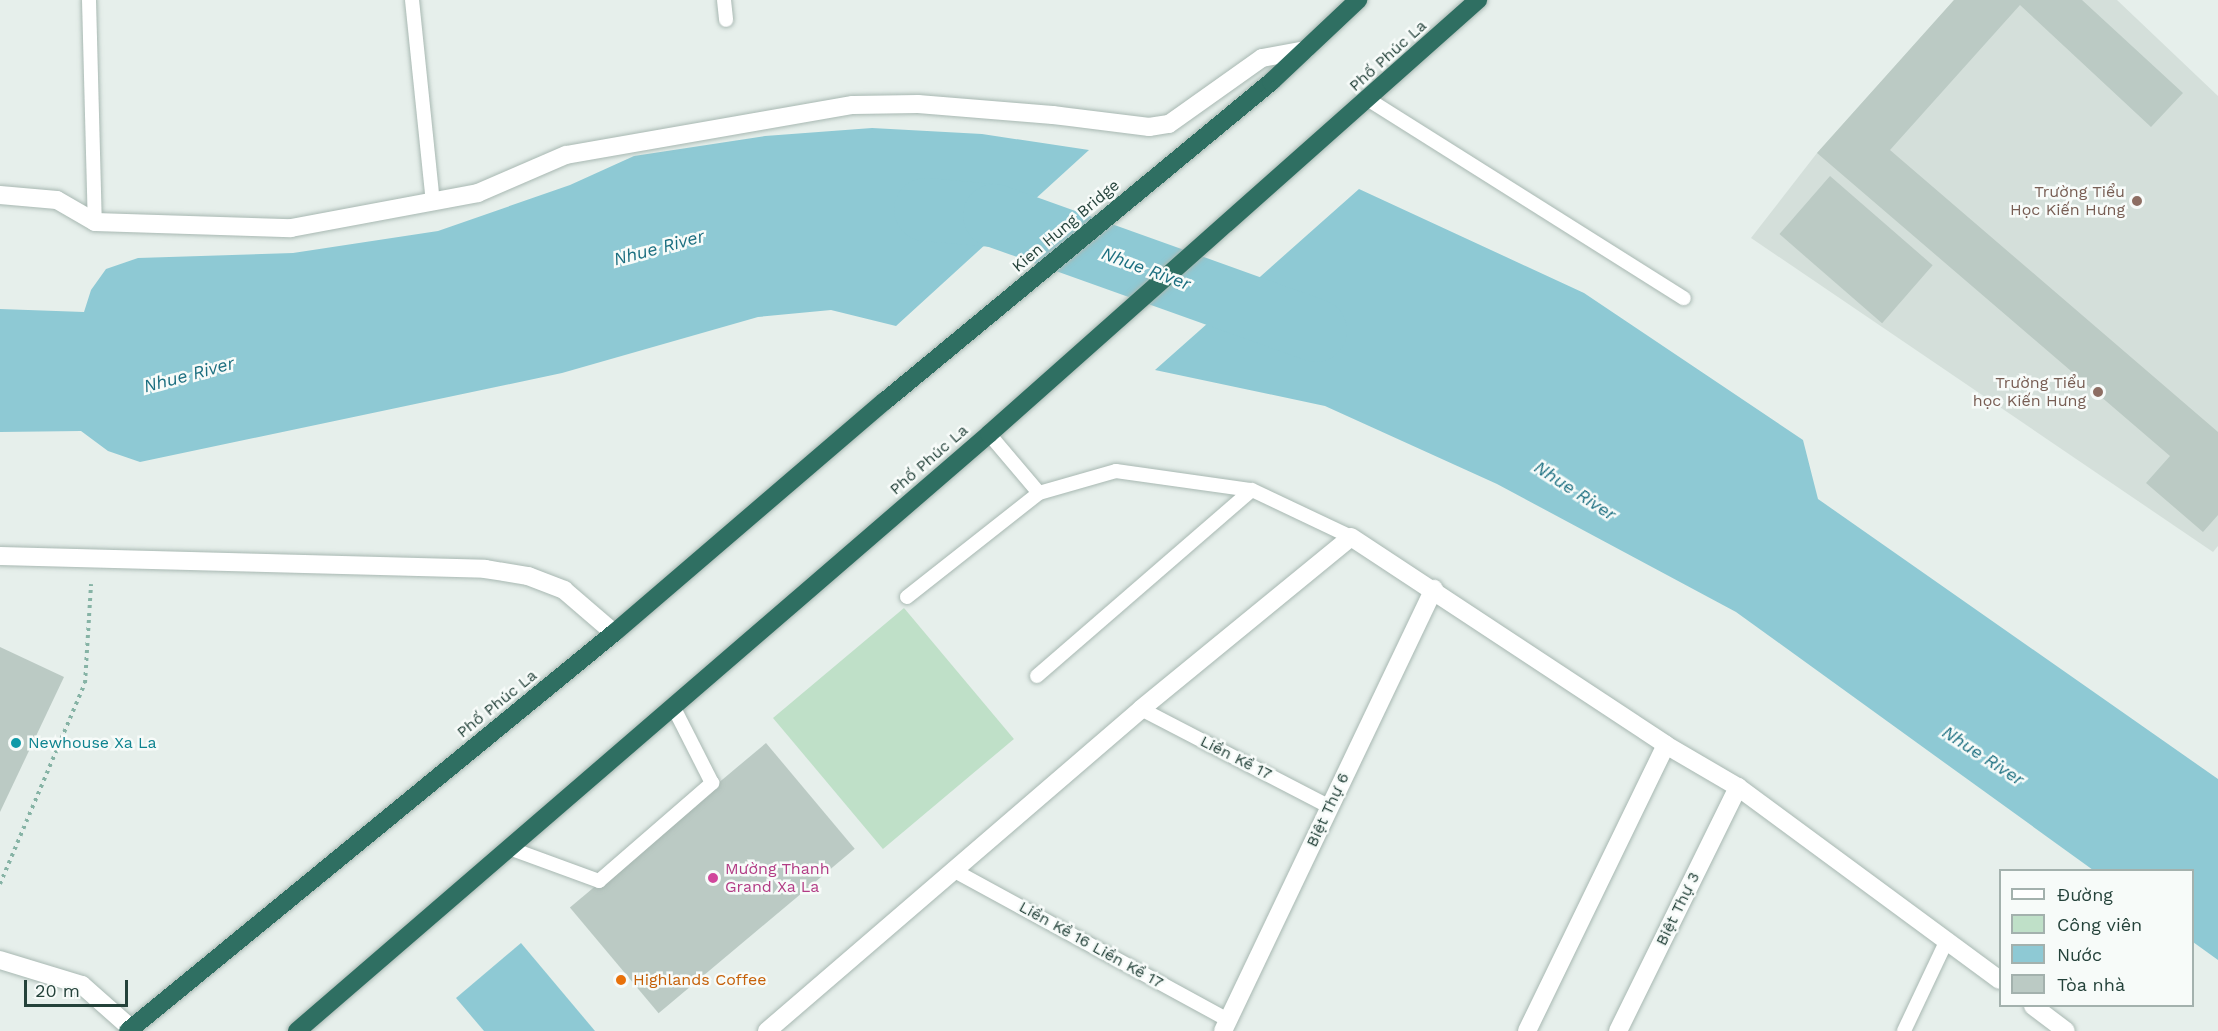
<!DOCTYPE html>
<meta charset="utf-8">
<style>
body{margin:0}
#map{position:relative;width:2218px;height:1031px;overflow:hidden;background:#e6efeb;font-family:"Work Sans",sans-serif}
div>[style]{position:absolute}
[style*='--x']{left:calc(var(--x)*1px);top:calc(var(--y)*1px);width:calc(var(--w)*1px);rotate:calc(var(--a)*1deg)}
.built>*{inset:0;background:#d4dfda}
.green>*{inset:0;background:#bfe0c8;transform-origin:0 0}
.water>*{inset:0;background:#8ec9d4}
.river>*{height:63px;margin:-31.5px;padding:0 31.5px;transform-origin:31.5px;border-radius:31.5px;background:#8ec9d4}
.building>*{inset:0;background:#bbcac4;transform-origin:0 0}
.path>*{height:4px;margin-top:-2px;transform-origin:0;background:repeating-linear-gradient(90deg,#86b3a5 0 3px,transparent 0 7.5px)}
.roads{filter:drop-shadow(0 0 2px #a8b8b2) drop-shadow(0 0 2px #a8b8b2)}
.lane>*{height:14px;margin:-7px;padding:0 7px;transform-origin:7px;border-radius:7px;background:#fff}
.street>*{height:18px;margin:-9px;padding:0 9px;transform-origin:9px;border-radius:9px;background:#fff}
.highway>*{height:18px;margin:-9px;padding:0 9px;transform-origin:9px;border-radius:9px;background:#2f6f62}
.dots>*{width:16px;height:16px;translate:-50% -50%;box-sizing:border-box;border:3px solid #f7fbf9;border-radius:50%}
span{translate:-50% -50%;white-space:nowrap;text-align:center;line-height:1.15;-webkit-text-stroke:5px #f7fbf9;paint-order:stroke}
.street-label{font-size:16px;color:#24423a}
.education-label{font-size:16px;color:#785e54}
.right{translate:-100% -50%;text-align:right}
.culture-label{font-size:16px;color:#0d838f}
.left{translate:0 -50%;text-align:left}
.hotel-label{font-size:16px;color:#b23c85}
.food-label{font-size:16px;color:#c56008}
.water-label{font-size:18px;color:#1c6f80;font-style:italic}
.legend{position:absolute;left:1999px;top:869px;width:195px;height:138px;box-sizing:border-box;background:#f7fbf9;border:2px solid #a3b1ad;margin:0;padding:8px 10px;list-style:none;font-size:18px;color:#24423a}
.legend li{display:flex;align-items:center;gap:12px;height:30px}
.legend b{width:30px;border:2px solid #a3b1ad}
.scale{position:absolute;left:24px;top:980px;width:104px;height:27px;box-sizing:border-box;border:3px solid #24423a;border-top:0;padding-left:8px;font-size:18px;line-height:21px;white-space:nowrap;color:#24423a;-webkit-text-stroke:4px #f7fbf9;paint-order:stroke}
</style>
<div id="map">
<div class="built">
<div style="clip-path:polygon(1954px 0,2117px 0,2218px 96px,2218px 546px,2213px 552px,1751px 238px,1817px 153px)"></div>
</div>
<div class="green">
<div style="left:904px;top:608px;width:171px;height:171px;rotate:50deg"></div>
</div>
<div class="water">
<div style="clip-path:polygon(872px 128px,982px 134px,1089px 150px,896px 326px,831px 310px,758px 317px,562px 373px,140px 462px,108px 451px,81px 431px,0 432px,0 309px,84px 312px,91px 290px,106px 269px,138px 258px,293px 253px,438px 231px,570px 185px,634px 156px,765px 136px)"></div>
<div style="clip-path:polygon(1359px 189px,1584px 293px,1803px 440px,1818px 499px,2218px 779px,2218px 960px,2193px 942px,2192px 870px,2093px 870px,1736px 612px,1497px 484px,1325px 406px,1155px 370px)"></div>
<div style="clip-path:polygon(521px 943px,595px 1031px,484px 1031px,456px 998px)"></div>
</div>
<div class="river">
<div style="--x:925;--y:209;--w:69;--a:5"></div>
<div style="--x:994;--y:215;--w:341;--a:19.7"></div>
</div>
<div class="building">
<div style="clip-path:polygon(1954px 0,2082px 0,2183px 93px,2151px 127px,2020px 5px,1890px 150px,2218px 432px,2218px 515px,2203px 532px,2146px 483px,2170px 456px,1817px 153px)"></div>
<div style="left:1830px;top:176px;width:136px;height:77px;rotate:41deg"></div>
<div style="clip-path:polygon(0 647px,64px 677px,0 812px)"></div>
<div style="left:766px;top:743px;width:138px;height:256px;rotate:50deg"></div>
</div>
<div class="path">
<div style="--x:0;--y:884;--w:218;--a:-67.1"></div>
<div style="--x:85;--y:683;--w:99;--a:-86.5"></div>
</div>
<div class="roads">
<div class="lane">
<div style="--x:89;--y:0;--w:222;--a:88.5"></div>
<div style="--x:412;--y:0;--w:203;--a:84.1"></div>
<div style="--x:724;--y:0;--w:20;--a:84"></div>
<div style="--x:1369;--y:100;--w:372;--a:32.2"></div>
<div style="--x:989;--y:434;--w:77;--a:49.7"></div>
<div style="--x:907;--y:597;--w:168;--a:-38.2"></div>
<div style="--x:1039;--y:493;--w:80;--a:-15.9"></div>
<div style="--x:1116;--y:471;--w:137;--a:8"></div>
<div style="--x:1252;--y:490;--w:110;--a:25.4"></div>
<div style="--x:1037;--y:676;--w:284;--a:-40.9"></div>
<div style="--x:1141;--y:709;--w:213;--a:27.4"></div>
<div style="--x:509;--y:848;--w:96;--a:20.1"></div>
<div style="--x:599;--y:881;--w:150;--a:-40.9"></div>
<div style="--x:712;--y:783;--w:86;--a:-116.9"></div>
<div style="--x:953;--y:870;--w:313;--a:28.6"></div>
<div style="--x:1904;--y:1031;--w:101;--a:-64.7"></div>
</div>
<div class="street">
<div style="--x:0;--y:195;--w:57;--a:5"></div>
<div style="--x:57;--y:200;--w:44;--a:30.1"></div>
<div style="--x:95;--y:222;--w:196;--a:1.8"></div>
<div style="--x:291;--y:228;--w:190;--a:-10.6"></div>
<div style="--x:478;--y:193;--w:96;--a:-23.4"></div>
<div style="--x:566;--y:155;--w:291;--a:-9.9"></div>
<div style="--x:853;--y:105;--w:65;--a:-0.9"></div>
<div style="--x:918;--y:104;--w:135;--a:4.7"></div>
<div style="--x:1053;--y:115;--w:97;--a:7.1"></div>
<div style="--x:1149;--y:127;--w:20;--a:-9"></div>
<div style="--x:1169;--y:124;--w:114;--a:-35.4"></div>
<div style="--x:1262;--y:58;--w:44;--a:-10.5"></div>
<div style="--x:0;--y:556;--w:485;--a:1.5"></div>
<div style="--x:485;--y:569;--w:44;--a:9.2"></div>
<div style="--x:528;--y:576;--w:39;--a:21"></div>
<div style="--x:564;--y:590;--w:66;--a:40.7"></div>
<div style="--x:0;--y:960;--w:86;--a:17"></div>
<div style="--x:82;--y:985;--w:69;--a:41.5"></div>
<div style="--x:2033;--y:1006;--w:41;--a:37.1"></div>
<div style="--x:767;--y:1031;--w:494;--a:-40.7"></div>
<div style="--x:1141;--y:709;--w:271;--a:-39.3"></div>
<div style="--x:1351;--y:537;--w:377;--a:33.4"></div>
<div style="--x:1666;--y:745;--w:83;--a:30.3"></div>
<div style="--x:1738;--y:787;--w:325;--a:36.4"></div>
<div style="--x:1223;--y:1031;--w:490;--a:-64.5"></div>
<div style="--x:1527;--y:1031;--w:318;--a:-64.1"></div>
<div style="--x:1618;--y:1031;--w:272;--a:-63.8"></div>
</div>
<div class="highway">
<div style="--x:128;--y:1031;--w:628;--a:-39.32"></div>
<div style="--x:614;--y:633;--w:357;--a:-40.6"></div>
<div style="--x:885;--y:401;--w:501;--a:-39.57"></div>
<div style="--x:1271;--y:82;--w:120;--a:-43.3"></div>
<div style="--x:297;--y:1031;--w:914;--a:-40.78"></div>
<div style="--x:989;--y:434;--w:654;--a:-41.59"></div>
</div>
</div>
<div class="dots">
<div style="left:2137px;top:201px;background:#8d6e63"></div>
<div style="left:2098px;top:392px;background:#8d6e63"></div>
<div style="left:16px;top:743px;background:#0f9aa8"></div>
<div style="left:713px;top:878px;background:#d1479c"></div>
<div style="left:621px;top:980px;background:#e8710a"></div>
</div>
<div class="street-label">
<span style="left:1388px;top:56px;rotate:-42deg">Phố Phúc La</span>
<span style="left:1066px;top:226px;rotate:-40deg">Kien Hung Bridge</span>
<span style="left:929px;top:460px;rotate:-41deg">Phố Phúc La</span>
<span style="left:497px;top:704px;rotate:-39deg">Phố Phúc La</span>
<span style="left:1236px;top:758px;rotate:27deg">Liền Kề 17</span>
<span style="left:1328px;top:810px;rotate:-65deg">Biệt Thự 6</span>
<span style="left:1678px;top:909px;rotate:-64deg">Biệt Thự 3</span>
<span style="left:1091px;top:945px;rotate:29deg">Liền Kề 16 Liền Kề 17</span>
</div>
<div class="education-label">
<span class="right" style="left:2125px;top:201px">Trường Tiểu<br>Học Kiến Hưng</span>
<span class="right" style="left:2086px;top:392px">Trường Tiểu<br>học Kiến Hưng</span>
</div>
<div class="culture-label">
<span class="left" style="left:28px;top:743px">Newhouse Xa La</span>
</div>
<div class="hotel-label">
<span class="left" style="left:725px;top:878px">Mường Thanh<br>Grand Xa La</span>
</div>
<div class="food-label">
<span class="left" style="left:633px;top:980px">Highlands Coffee</span>
</div>
<div class="water-label">
<span style="left:659px;top:248px;rotate:-15deg">Nhue River</span>
<span style="left:1146px;top:269px;rotate:20deg">Nhue River</span>
<span style="left:189px;top:375px;rotate:-15deg">Nhue River</span>
<span style="left:1575px;top:491px;rotate:33deg">Nhue River</span>
<span style="left:1983px;top:756px;rotate:33deg">Nhue River</span>
</div>
<ul class="legend">
<li><b style="height:8px;background:#fff"></b>Đường</li>
<li><b style="height:16px;background:#bfe0c8"></b>Công viên</li>
<li><b style="height:16px;background:#8ec9d4"></b>Nước</li>
<li><b style="height:16px;background:#bbcac4"></b>Tòa nhà</li>
</ul>
<div class="scale">20 m</div>
</div>
